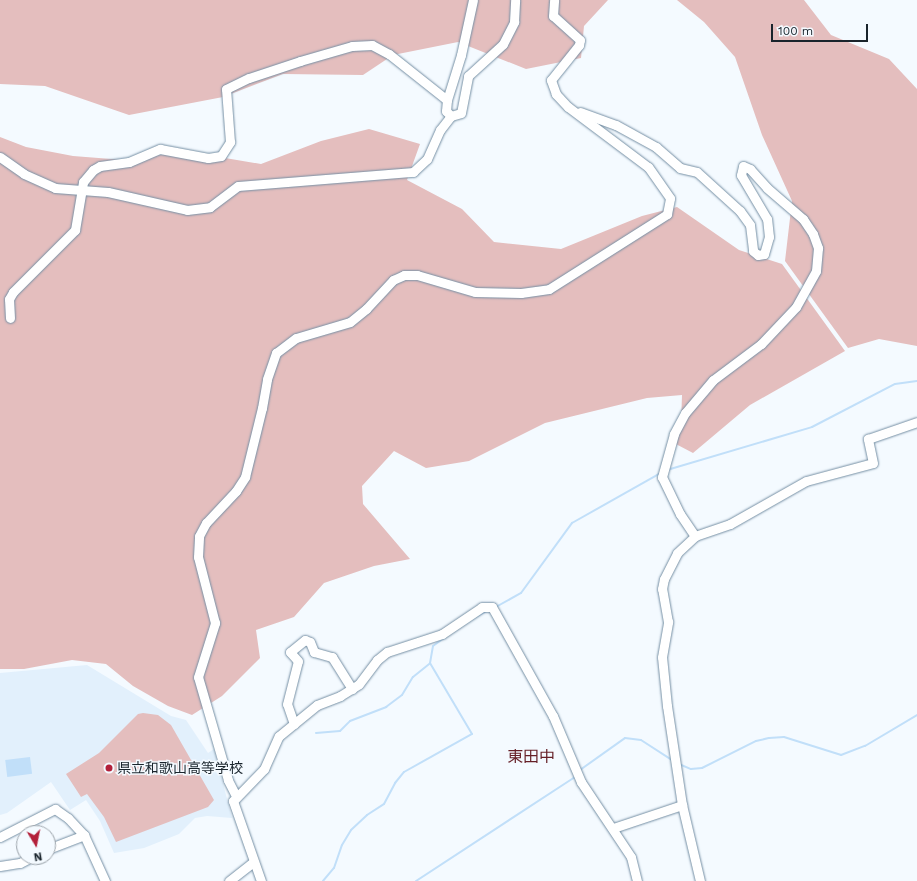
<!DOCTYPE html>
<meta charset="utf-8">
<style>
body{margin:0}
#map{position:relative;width:917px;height:881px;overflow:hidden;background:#f4faff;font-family:"Work Sans","Noto Sans JP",sans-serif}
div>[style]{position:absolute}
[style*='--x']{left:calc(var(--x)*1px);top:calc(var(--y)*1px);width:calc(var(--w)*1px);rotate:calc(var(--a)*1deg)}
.built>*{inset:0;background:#e2f0fc}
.green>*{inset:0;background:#e4bebe}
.water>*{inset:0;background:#c1dff9;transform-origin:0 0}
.stream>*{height:2px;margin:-1px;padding:0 1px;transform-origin:1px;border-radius:1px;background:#c1dff9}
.roads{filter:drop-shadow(0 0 1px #758fa4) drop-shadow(0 0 1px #758fa4)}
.minor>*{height:9px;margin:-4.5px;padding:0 4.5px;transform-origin:4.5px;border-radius:4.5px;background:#fff}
.dots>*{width:11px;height:11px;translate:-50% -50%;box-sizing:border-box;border:2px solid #f4faff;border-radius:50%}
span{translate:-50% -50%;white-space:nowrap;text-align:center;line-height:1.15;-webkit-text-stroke:3px #f4faff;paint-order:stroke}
.poi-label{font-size:14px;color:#19242c}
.left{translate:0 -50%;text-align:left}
.quarter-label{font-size:16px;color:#651f26}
.north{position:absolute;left:16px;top:825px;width:40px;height:40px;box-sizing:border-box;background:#f4faff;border:1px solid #9ca4ab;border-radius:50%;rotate:170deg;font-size:11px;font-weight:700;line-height:16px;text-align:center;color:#19242c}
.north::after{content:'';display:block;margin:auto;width:14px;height:18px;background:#b3203a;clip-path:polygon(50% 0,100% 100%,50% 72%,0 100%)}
.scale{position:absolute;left:771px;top:24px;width:97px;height:18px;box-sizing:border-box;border:2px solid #19242c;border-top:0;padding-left:5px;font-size:12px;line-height:14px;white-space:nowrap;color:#19242c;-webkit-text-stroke:3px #f4faff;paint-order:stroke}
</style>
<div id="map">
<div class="built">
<div style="clip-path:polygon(87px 665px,171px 716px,186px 720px,208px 753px,214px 749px,232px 818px,207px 816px,195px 818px,179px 834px,144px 848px,114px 853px,100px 821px,86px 800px,70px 810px,51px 782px,7px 813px,0 815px,0 673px)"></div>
</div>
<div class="green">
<div style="clip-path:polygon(0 0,608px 0,584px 26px,581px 58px,526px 69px,458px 42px,393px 55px,363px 75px,283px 74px,223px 97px,129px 115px,45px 86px,0 84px)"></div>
<div style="clip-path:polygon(677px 0,804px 0,831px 35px,889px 59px,917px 89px,917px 346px,879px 339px,848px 348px,785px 261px,792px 201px,762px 135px,735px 57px,704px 22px)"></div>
<div style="clip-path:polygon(369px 129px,420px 144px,407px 180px,462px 209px,494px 242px,561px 249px,642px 216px,677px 207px,739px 250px,782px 264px,845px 351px,750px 405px,693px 453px,672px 442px,681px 424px,682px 395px,647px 398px,545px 423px,469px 461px,426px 468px,394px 451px,362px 486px,363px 504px,410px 559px,374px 566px,324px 583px,294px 617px,256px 630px,260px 658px,222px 696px,192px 715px,168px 706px,133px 686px,106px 664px,72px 660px,24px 669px,0 669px,0 137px,26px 147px,73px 156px,137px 161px,178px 150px,261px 164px,321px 141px)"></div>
<div style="clip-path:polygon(143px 713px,158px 715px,171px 725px,214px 800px,208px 807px,116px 842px,104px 817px,87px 794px,81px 797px,66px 774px,99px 753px,138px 714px)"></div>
</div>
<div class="water">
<div style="left:30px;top:757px;width:17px;height:25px;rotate:83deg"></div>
</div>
<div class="stream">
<div style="--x:667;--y:470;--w:151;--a:-16.5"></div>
<div style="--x:812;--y:427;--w:93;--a:-27.4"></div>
<div style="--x:895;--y:384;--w:22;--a:-8"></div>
<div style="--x:494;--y:608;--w:31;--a:-29"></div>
<div style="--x:521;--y:593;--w:87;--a:-53.9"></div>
<div style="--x:572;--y:523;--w:100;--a:-29.4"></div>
<div style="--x:473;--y:618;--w:18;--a:-27"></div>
<div style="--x:316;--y:733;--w:24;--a:-5"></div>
<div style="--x:340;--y:731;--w:14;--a:-45"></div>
<div style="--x:350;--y:721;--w:39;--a:-21"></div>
<div style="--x:386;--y:707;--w:20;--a:-37"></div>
<div style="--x:402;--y:695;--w:21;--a:-59"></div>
<div style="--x:413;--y:677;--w:22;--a:-39"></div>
<div style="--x:430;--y:663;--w:17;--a:-80"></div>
<div style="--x:433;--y:646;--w:14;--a:-36"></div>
<div style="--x:679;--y:764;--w:13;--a:23"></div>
<div style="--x:691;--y:769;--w:11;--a:-5"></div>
<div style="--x:702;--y:768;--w:60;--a:-26.6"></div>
<div style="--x:756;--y:741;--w:13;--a:-13"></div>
<div style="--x:769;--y:738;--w:15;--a:-4"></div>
<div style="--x:784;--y:737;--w:60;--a:17.5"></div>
<div style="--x:841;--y:755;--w:26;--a:-21"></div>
<div style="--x:865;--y:746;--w:61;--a:-30.8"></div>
<div style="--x:580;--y:770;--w:55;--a:-35.4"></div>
<div style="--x:625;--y:738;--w:16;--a:7"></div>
<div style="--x:641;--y:740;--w:38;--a:33"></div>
<div style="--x:323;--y:881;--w:17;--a:-50"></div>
<div style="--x:334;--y:868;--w:24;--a:-71"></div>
<div style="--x:342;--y:845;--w:17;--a:-59"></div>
<div style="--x:351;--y:830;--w:22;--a:-43"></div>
<div style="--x:367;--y:815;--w:20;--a:-33"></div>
<div style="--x:384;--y:804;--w:24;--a:-62"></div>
<div style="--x:395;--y:783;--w:14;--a:-51"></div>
<div style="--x:404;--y:772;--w:78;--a:-29.2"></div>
<div style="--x:472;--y:734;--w:82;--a:-120.6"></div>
<div style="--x:416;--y:881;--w:190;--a:-33.2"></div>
</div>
<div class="roads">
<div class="minor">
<div style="--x:580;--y:112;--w:38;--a:20"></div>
<div style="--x:616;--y:125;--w:46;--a:28.8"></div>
<div style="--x:656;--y:147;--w:32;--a:41"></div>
<div style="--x:680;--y:168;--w:17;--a:13"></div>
<div style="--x:697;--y:172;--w:58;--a:42.2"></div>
<div style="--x:740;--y:211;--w:17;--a:54"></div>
<div style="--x:750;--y:225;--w:26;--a:83"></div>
<div style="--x:753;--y:251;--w:6;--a:39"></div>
<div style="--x:758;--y:255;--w:6;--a:-9"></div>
<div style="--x:764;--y:254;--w:18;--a:-74"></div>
<div style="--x:769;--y:237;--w:18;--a:-96"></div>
<div style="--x:767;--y:219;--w:51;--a:-120.6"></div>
<div style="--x:741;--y:175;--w:9;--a:-77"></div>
<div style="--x:743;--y:166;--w:8;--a:23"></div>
<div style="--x:750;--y:169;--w:25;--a:48"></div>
<div style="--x:767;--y:188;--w:48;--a:40.7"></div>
<div style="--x:803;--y:219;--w:18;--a:56"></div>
<div style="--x:813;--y:234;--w:15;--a:70"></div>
<div style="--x:818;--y:248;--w:23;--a:95"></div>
<div style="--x:816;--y:271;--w:41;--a:119.1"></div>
<div style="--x:796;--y:307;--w:51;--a:133.4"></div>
<div style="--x:761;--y:344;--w:60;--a:143.1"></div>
<div style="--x:713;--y:380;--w:43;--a:130.3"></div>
<div style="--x:685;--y:413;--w:24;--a:118"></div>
<div style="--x:674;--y:434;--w:45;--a:105.6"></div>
<div style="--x:662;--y:477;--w:41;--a:64.1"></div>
<div style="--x:680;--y:514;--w:27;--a:56"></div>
<div style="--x:451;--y:116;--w:7;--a:-135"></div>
<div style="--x:446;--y:111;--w:11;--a:-85"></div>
<div style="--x:447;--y:100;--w:47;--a:-72.7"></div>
<div style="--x:461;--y:55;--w:56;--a:-77.7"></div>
<div style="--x:0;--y:157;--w:29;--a:35"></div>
<div style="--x:24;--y:174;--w:34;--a:24"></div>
<div style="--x:55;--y:188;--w:53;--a:4.3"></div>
<div style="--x:108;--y:192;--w:81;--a:12.8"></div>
<div style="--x:187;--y:210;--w:23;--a:-7"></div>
<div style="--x:210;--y:207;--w:35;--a:-37"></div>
<div style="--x:238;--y:186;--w:176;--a:-4.6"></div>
<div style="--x:413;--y:172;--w:19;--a:-43"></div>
<div style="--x:427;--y:159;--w:32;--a:-66"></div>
<div style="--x:440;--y:130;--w:18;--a:-52"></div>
<div style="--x:451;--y:116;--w:10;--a:-17"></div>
<div style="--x:461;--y:113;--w:38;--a:-79"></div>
<div style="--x:468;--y:76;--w:47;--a:-42.4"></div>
<div style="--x:503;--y:44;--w:25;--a:-63"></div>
<div style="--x:514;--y:22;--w:22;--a:-87"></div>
<div style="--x:10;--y:318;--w:19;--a:-93"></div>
<div style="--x:9;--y:299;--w:8;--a:-60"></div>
<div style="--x:13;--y:292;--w:88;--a:-45"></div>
<div style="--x:75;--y:230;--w:49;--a:-80.5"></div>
<div style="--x:83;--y:182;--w:16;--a:-50"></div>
<div style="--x:93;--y:170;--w:8;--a:-30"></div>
<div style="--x:100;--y:166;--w:29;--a:-8"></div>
<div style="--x:129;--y:162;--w:34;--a:-23"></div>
<div style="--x:160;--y:149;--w:49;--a:10.6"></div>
<div style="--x:208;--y:158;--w:13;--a:-9"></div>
<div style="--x:221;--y:156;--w:17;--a:-57"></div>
<div style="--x:230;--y:142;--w:53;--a:-94.3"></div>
<div style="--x:226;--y:89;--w:25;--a:-26"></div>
<div style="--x:249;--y:78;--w:54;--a:-18.4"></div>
<div style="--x:300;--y:61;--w:54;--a:-16.1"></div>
<div style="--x:352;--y:46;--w:20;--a:-3"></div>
<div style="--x:372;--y:45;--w:19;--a:28"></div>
<div style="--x:389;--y:54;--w:74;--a:38.4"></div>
<div style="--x:294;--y:724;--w:21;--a:-109"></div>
<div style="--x:287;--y:704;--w:44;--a:-75.7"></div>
<div style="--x:298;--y:661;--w:12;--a:-132"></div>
<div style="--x:290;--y:652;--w:19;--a:-39"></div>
<div style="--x:305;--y:640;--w:5;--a:22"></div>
<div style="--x:310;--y:642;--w:11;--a:68"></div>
<div style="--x:314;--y:652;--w:19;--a:16"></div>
<div style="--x:332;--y:657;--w:38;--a:58"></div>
<div style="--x:236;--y:796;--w:18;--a:-117"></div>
<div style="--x:228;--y:780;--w:107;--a:-106.2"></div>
<div style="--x:198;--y:677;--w:57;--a:-72.5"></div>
<div style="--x:215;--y:623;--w:68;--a:-104.4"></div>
<div style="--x:198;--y:557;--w:21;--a:-87"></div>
<div style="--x:199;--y:536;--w:15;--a:-62"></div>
<div style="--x:206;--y:523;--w:44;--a:-46.8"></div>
<div style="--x:236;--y:491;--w:17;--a:-57"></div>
<div style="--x:245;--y:477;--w:71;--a:-76.2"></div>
<div style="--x:262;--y:408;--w:29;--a:-80"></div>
<div style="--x:267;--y:379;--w:28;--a:-71"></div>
<div style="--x:276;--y:353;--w:25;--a:-37"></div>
<div style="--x:296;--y:338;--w:56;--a:-16.5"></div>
<div style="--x:350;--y:322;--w:21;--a:-39"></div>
<div style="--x:366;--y:309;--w:40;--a:-47"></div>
<div style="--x:393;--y:280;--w:12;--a:-24"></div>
<div style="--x:404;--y:275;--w:13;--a:0"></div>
<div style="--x:417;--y:275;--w:60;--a:16.3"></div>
<div style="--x:475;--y:292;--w:46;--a:1.2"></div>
<div style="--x:521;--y:293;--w:28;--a:-8"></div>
<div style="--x:549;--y:289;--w:140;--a:-32.4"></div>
<div style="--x:667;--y:214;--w:16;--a:-79"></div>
<div style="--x:670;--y:198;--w:38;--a:-125"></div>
<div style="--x:648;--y:167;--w:100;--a:-143.1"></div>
<div style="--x:568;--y:107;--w:18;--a:-133"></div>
<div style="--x:556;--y:94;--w:15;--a:-110"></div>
<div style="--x:551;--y:80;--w:45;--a:-51.3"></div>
<div style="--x:579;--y:45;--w:5;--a:-79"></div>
<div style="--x:580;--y:40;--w:36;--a:-138"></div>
<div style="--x:553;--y:16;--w:16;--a:-86"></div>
<div style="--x:613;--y:828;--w:73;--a:-18.4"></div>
<div style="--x:0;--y:837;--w:62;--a:-27"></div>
<div style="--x:55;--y:809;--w:16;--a:35"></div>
<div style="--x:68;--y:818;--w:23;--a:47"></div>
<div style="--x:84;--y:835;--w:51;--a:65.5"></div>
<div style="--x:48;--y:849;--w:39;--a:-21"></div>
<div style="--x:0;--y:866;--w:20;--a:-9"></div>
<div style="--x:20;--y:863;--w:13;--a:-27"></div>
<div style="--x:229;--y:881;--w:31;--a:-38"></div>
<div style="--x:261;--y:881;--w:85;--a:-109.3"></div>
<div style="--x:233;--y:801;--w:45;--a:-45.9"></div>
<div style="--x:264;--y:769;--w:36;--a:-66"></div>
<div style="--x:279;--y:736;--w:49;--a:-39.2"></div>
<div style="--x:317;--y:705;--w:25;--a:-21"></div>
<div style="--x:340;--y:696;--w:22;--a:-32"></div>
<div style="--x:359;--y:684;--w:30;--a:-53"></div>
<div style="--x:377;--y:660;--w:13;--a:-39"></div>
<div style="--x:387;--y:652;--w:58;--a:-18.1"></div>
<div style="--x:442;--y:634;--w:48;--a:-34"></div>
<div style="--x:482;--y:607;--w:10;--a:0"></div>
<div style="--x:492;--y:607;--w:125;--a:60.8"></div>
<div style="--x:553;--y:716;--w:72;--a:67"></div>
<div style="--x:581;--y:782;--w:90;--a:56.3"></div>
<div style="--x:631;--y:857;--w:25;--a:76"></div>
<div style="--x:700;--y:881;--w:78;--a:-103.3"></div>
<div style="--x:682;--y:805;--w:100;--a:-98.6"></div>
<div style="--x:667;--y:706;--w:49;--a:-95.8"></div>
<div style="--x:662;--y:657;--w:36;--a:-80"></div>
<div style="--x:668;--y:622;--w:34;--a:-100"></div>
<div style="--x:662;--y:589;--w:10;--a:-79"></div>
<div style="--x:664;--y:579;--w:29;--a:-63"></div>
<div style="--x:677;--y:553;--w:25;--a:-43"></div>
<div style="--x:695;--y:536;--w:37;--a:-19"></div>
<div style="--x:730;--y:524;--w:87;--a:-29.5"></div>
<div style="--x:806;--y:481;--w:69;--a:-15"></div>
<div style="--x:873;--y:463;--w:25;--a:-102"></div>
<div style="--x:868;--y:439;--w:52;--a:-19.1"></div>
</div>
</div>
<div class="dots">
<div style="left:109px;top:768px;background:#b3203a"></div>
</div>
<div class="poi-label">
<span class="left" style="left:117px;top:768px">県立和歌山高等学校</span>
</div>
<div class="quarter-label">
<span style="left:531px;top:757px">東田中</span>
</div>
<div class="north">N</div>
<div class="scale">100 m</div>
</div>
